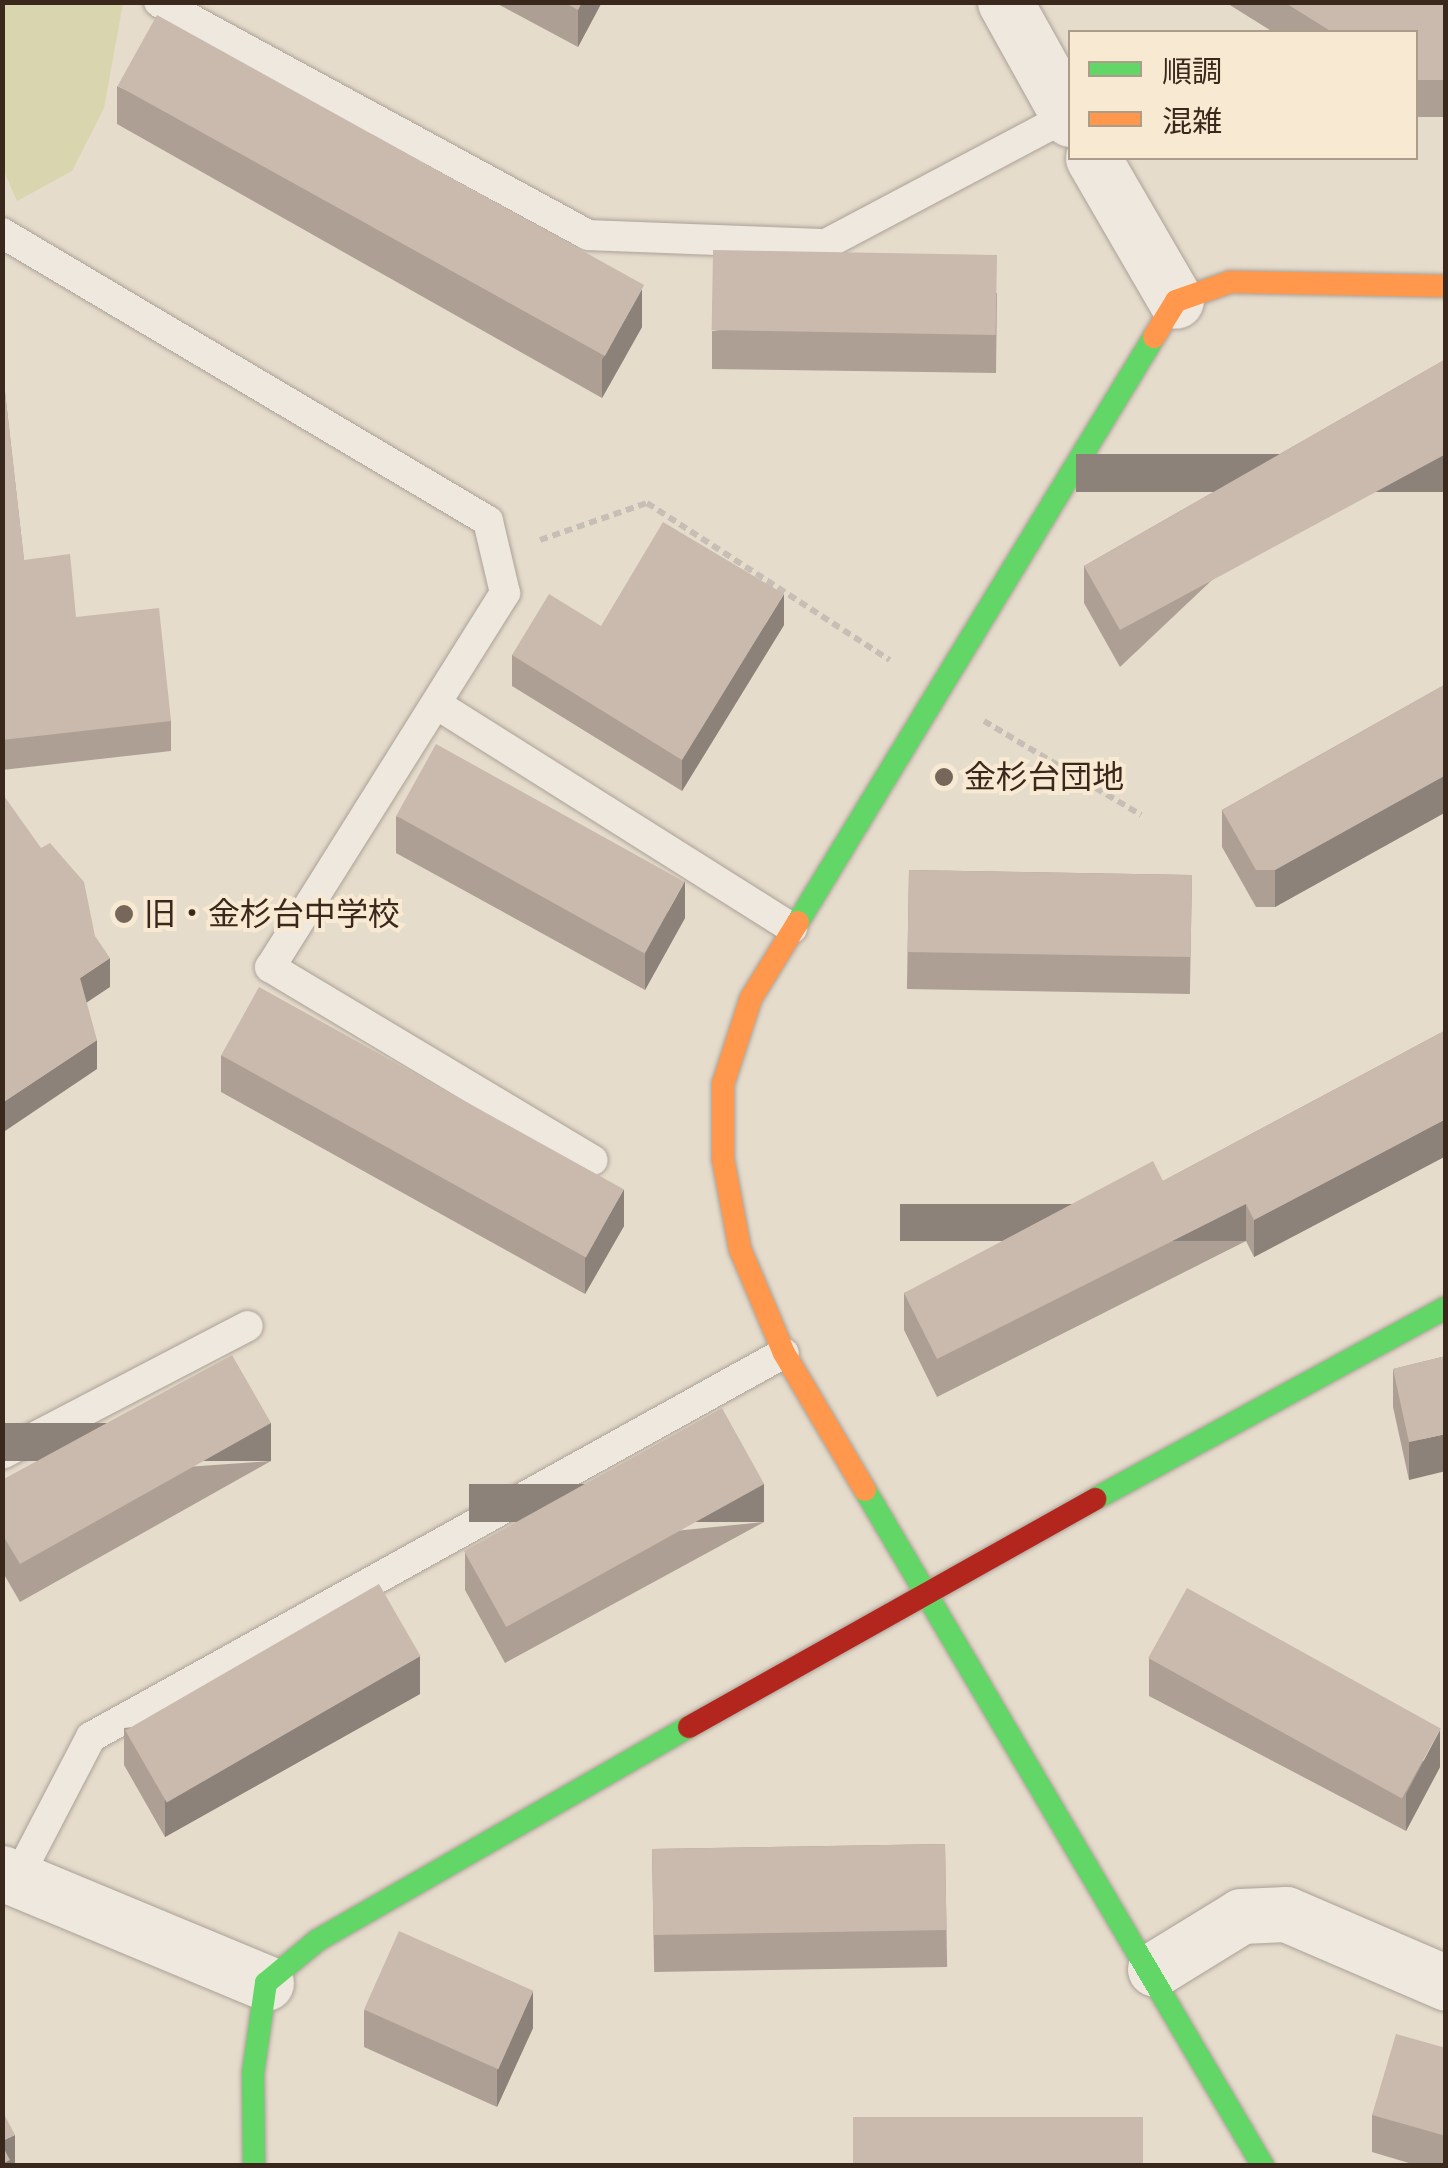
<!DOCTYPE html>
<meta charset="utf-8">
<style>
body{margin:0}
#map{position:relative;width:1448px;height:2168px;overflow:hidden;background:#e6dccc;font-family:Lora,"Noto Sans JP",serif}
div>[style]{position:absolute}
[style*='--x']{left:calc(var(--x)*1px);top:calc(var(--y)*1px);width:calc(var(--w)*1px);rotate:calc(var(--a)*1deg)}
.green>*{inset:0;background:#d9d5ae}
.path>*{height:6px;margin-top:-3px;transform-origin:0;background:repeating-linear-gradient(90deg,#c7bfb6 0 8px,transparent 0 13px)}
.roads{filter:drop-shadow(0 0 2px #aba196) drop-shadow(0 0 2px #aba196)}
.lane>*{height:30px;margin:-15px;padding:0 15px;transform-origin:15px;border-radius:15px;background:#eee8df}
.street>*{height:55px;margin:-27.5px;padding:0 27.5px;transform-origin:27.5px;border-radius:27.5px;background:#eee8df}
.fast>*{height:22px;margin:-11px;padding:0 11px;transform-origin:11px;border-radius:11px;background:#63d668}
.slow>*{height:22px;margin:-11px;padding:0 11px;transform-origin:11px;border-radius:11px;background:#ff974d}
.jam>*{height:22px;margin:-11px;padding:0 11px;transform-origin:11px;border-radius:11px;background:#b3261e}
.wall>*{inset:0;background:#ae9f95;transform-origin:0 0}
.shaded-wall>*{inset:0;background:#8d8279;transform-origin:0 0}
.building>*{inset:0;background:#cab9ad;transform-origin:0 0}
.dots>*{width:28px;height:28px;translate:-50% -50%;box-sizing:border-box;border:5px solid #f8e9d2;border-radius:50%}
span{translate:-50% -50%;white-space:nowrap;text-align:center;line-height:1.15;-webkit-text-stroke:8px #f8e9d2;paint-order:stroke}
.poi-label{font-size:32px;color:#3b281d}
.left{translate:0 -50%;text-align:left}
.frame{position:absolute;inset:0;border:5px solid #3b281d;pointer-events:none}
.legend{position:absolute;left:1068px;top:30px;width:350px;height:130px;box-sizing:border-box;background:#f8e9d2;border:2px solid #ac9c8a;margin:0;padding:12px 18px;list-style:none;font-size:30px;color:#3b281d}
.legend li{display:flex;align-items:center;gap:20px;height:50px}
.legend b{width:50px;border:2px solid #ac9c8a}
</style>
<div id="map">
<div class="green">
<div style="clip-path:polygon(3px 2px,123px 3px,104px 108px,72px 171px,17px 201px,3px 169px)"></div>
</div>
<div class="path">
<div style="--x:540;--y:540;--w:113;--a:-19.1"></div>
<div style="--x:647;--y:503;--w:289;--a:32.9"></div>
<div style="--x:984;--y:721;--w:183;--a:30.9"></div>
</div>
<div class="roads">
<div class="lane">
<div style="--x:159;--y:2;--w:488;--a:28.5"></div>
<div style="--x:588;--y:235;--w:238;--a:2.2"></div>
<div style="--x:826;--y:244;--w:274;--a:-27.9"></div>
<div style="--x:2;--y:233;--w:565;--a:30.65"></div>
<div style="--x:488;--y:521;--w:74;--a:76.7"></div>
<div style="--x:505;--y:593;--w:442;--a:122.1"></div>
<div style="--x:270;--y:967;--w:376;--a:30.9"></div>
<div style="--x:441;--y:707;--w:415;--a:32.2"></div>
<div style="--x:2;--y:1454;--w:277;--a:-27.5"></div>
<div style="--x:17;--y:1879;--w:160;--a:-62.5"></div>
<div style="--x:91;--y:1737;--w:792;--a:-28.99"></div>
</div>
<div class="street">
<div style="--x:1005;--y:2;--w:134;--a:60.9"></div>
<div style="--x:1093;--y:158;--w:165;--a:59.9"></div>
<div style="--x:2;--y:1873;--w:286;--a:22.6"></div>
<div style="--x:1155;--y:1969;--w:101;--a:-31.6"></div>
<div style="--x:1241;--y:1916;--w:45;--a:-2.5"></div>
<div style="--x:1286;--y:1914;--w:174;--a:23.3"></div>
</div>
<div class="fast">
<div style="--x:798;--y:922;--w:685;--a:-58.68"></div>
<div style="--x:865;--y:1490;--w:784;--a:59.51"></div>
<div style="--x:1095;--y:1499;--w:400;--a:-28.6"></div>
<div style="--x:254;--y:2166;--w:93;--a:-90.6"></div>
<div style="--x:253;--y:2073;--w:91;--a:-81.8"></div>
<div style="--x:266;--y:1983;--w:67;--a:-39.6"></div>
<div style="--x:318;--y:1940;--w:428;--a:-29.9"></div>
</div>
<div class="slow">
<div style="--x:1154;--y:337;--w:42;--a:-58.6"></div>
<div style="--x:1176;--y:301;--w:57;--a:-19.4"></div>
<div style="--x:1230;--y:282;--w:216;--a:1.1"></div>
<div style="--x:798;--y:922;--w:89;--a:121.7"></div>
<div style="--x:751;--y:998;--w:90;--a:108"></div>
<div style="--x:723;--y:1084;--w:75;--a:90"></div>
<div style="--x:723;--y:1159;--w:92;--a:79.3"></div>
<div style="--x:740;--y:1249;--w:113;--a:67.1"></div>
<div style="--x:784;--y:1353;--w:159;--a:59.4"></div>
</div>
<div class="jam">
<div style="--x:689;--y:1727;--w:466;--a:-29.3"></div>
</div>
</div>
<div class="wall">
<div style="clip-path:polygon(494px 2px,602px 2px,578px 47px)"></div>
<div style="clip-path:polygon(1225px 2px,1446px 2px,1446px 117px,1416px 117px,1416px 32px,1273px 32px)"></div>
<div style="clip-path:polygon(117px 86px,642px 327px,602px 398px,117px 124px)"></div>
<div style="clip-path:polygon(997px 293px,996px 373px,712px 369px,712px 331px)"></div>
<div style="clip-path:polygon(1446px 359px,1120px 667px,1084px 603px,1084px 566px)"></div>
<div style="clip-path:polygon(2px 365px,24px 560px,171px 721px,171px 751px,2px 770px)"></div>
<div style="clip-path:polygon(784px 625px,682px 791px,512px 686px,512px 655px,601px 626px)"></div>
<div style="clip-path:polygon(1446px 684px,1446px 812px,1275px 907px,1256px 907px,1222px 847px,1222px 810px)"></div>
<div style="clip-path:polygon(396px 816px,685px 918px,645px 990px,396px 853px)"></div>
<div style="left:909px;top:870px;width:283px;height:119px;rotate:1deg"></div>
<div style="clip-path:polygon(1446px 1030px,1446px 1156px,1254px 1257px,1246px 1241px,937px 1397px,904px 1330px,904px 1293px,1163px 1181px)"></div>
<div style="clip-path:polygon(221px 1055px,624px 1226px,585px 1294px,221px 1092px)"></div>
<div style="clip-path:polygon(1446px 1356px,1409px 1480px,1393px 1407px,1393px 1369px)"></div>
<div style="clip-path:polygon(271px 1461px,20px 1602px,2px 1571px,2px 1480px)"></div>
<div style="clip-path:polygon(764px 1522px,505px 1663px,465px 1590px,465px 1552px)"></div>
<div style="clip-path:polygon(1149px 1658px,1440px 1767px,1406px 1831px,1149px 1696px)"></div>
<div style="clip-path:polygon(420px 1694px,165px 1837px,124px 1765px,124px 1728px)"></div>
<div style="left:945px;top:1844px;width:123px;height:293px;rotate:89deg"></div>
<div style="clip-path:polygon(364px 2010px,533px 2028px,497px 2107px,364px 2047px)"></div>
<div style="clip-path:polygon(1446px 2048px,1446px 2166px,1419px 2166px,1372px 2152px,1372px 2115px)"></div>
</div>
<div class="shaded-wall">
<div style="clip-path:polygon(582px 2px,602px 2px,578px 47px,578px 10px)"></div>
<div style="clip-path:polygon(642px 289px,642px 327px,602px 398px,602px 360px)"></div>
<div style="left:1446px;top:454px;width:38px;height:370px;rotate:90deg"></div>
<div style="clip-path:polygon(784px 594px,784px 625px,682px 791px,682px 760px)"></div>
<div style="clip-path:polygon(1446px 775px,1446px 812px,1275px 907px,1275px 870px)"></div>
<div style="clip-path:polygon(685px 881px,685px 918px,645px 990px,645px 953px)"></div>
<div style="clip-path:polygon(110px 958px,110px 987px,80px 1007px,80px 978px)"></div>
<div style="clip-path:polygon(97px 1040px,97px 1069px,2px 1133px,2px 1103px)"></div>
<div style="clip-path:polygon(1446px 1119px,1446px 1156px,1254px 1257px,1254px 1220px)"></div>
<div style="clip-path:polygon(624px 1189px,624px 1226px,585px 1294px,585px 1257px)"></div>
<div style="left:1246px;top:1204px;width:37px;height:346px;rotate:90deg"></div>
<div style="left:271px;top:1423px;width:38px;height:288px;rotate:90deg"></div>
<div style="clip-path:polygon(1446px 1434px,1446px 1471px,1409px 1480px,1409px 1442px)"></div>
<div style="left:764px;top:1484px;width:38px;height:295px;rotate:90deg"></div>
<div style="clip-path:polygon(420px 1656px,420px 1694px,165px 1837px,165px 1800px)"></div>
<div style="clip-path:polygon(1440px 1730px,1440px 1767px,1406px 1831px,1406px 1794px)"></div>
<div style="clip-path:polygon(533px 1991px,533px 2028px,497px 2107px,497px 2070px)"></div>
<div style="clip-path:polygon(15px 2135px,15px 2166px,2px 2166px,2px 2141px)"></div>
</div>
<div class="building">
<div style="clip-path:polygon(564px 2px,582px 2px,578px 10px)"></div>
<div style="clip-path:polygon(1284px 2px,1446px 2px,1446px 80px,1416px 80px,1416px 32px,1332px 32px)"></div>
<div style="left:157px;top:15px;width:557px;height:81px;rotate:29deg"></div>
<div style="left:997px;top:255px;width:80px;height:284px;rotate:91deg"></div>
<div style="clip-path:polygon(1446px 359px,1446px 454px,1120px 630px,1084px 566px)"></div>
<div style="clip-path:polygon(2px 365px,24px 560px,70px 554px,76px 617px,159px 608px,171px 721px,2px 740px)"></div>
<div style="clip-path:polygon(663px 522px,784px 594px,682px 760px,512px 655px,549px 594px,601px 626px)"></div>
<div style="clip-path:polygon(1446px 684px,1446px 775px,1275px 870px,1256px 870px,1222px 810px)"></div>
<div style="left:436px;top:744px;width:284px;height:82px;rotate:29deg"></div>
<div style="clip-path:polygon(2px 793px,41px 848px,50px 843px,84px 882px,95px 936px,110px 958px,80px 978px,97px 1040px,2px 1103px)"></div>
<div style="left:909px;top:870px;width:283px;height:82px;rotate:1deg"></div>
<div style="left:259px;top:987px;width:417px;height:78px;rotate:29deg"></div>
<div style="clip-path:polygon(1446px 1030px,1446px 1119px,1254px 1220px,1246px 1204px,937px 1359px,904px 1293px,1153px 1161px,1163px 1181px)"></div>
<div style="clip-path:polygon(232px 1355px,271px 1423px,20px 1564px,2px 1534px,2px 1480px)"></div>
<div style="clip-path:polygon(1446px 1356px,1446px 1434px,1409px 1442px,1393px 1369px)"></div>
<div style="left:722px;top:1408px;width:87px;height:295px;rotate:61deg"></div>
<div style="left:379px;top:1584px;width:83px;height:293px;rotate:60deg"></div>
<div style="left:1187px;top:1588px;width:290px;height:80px;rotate:29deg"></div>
<div style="left:945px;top:1844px;width:86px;height:293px;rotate:89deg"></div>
<div style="left:399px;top:1931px;width:147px;height:86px;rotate:24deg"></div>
<div style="clip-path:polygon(1396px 2034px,1446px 2048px,1446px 2136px,1372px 2115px)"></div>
<div style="clip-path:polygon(2px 2110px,15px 2135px,2px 2141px)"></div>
<div style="left:853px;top:2117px;width:290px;height:49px"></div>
<div style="clip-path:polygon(2px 2145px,10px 2160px,2px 2164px)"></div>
</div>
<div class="dots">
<div style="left:944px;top:777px;background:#77675a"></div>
<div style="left:124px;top:914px;background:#77675a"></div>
</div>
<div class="poi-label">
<span class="left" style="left:964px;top:777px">金杉台団地</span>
<span class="left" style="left:144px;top:914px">旧・金杉台中学校</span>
</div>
<div class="frame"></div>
<ul class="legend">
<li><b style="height:12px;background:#63d668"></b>順調</li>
<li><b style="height:12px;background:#ff974d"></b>混雑</li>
</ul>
</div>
